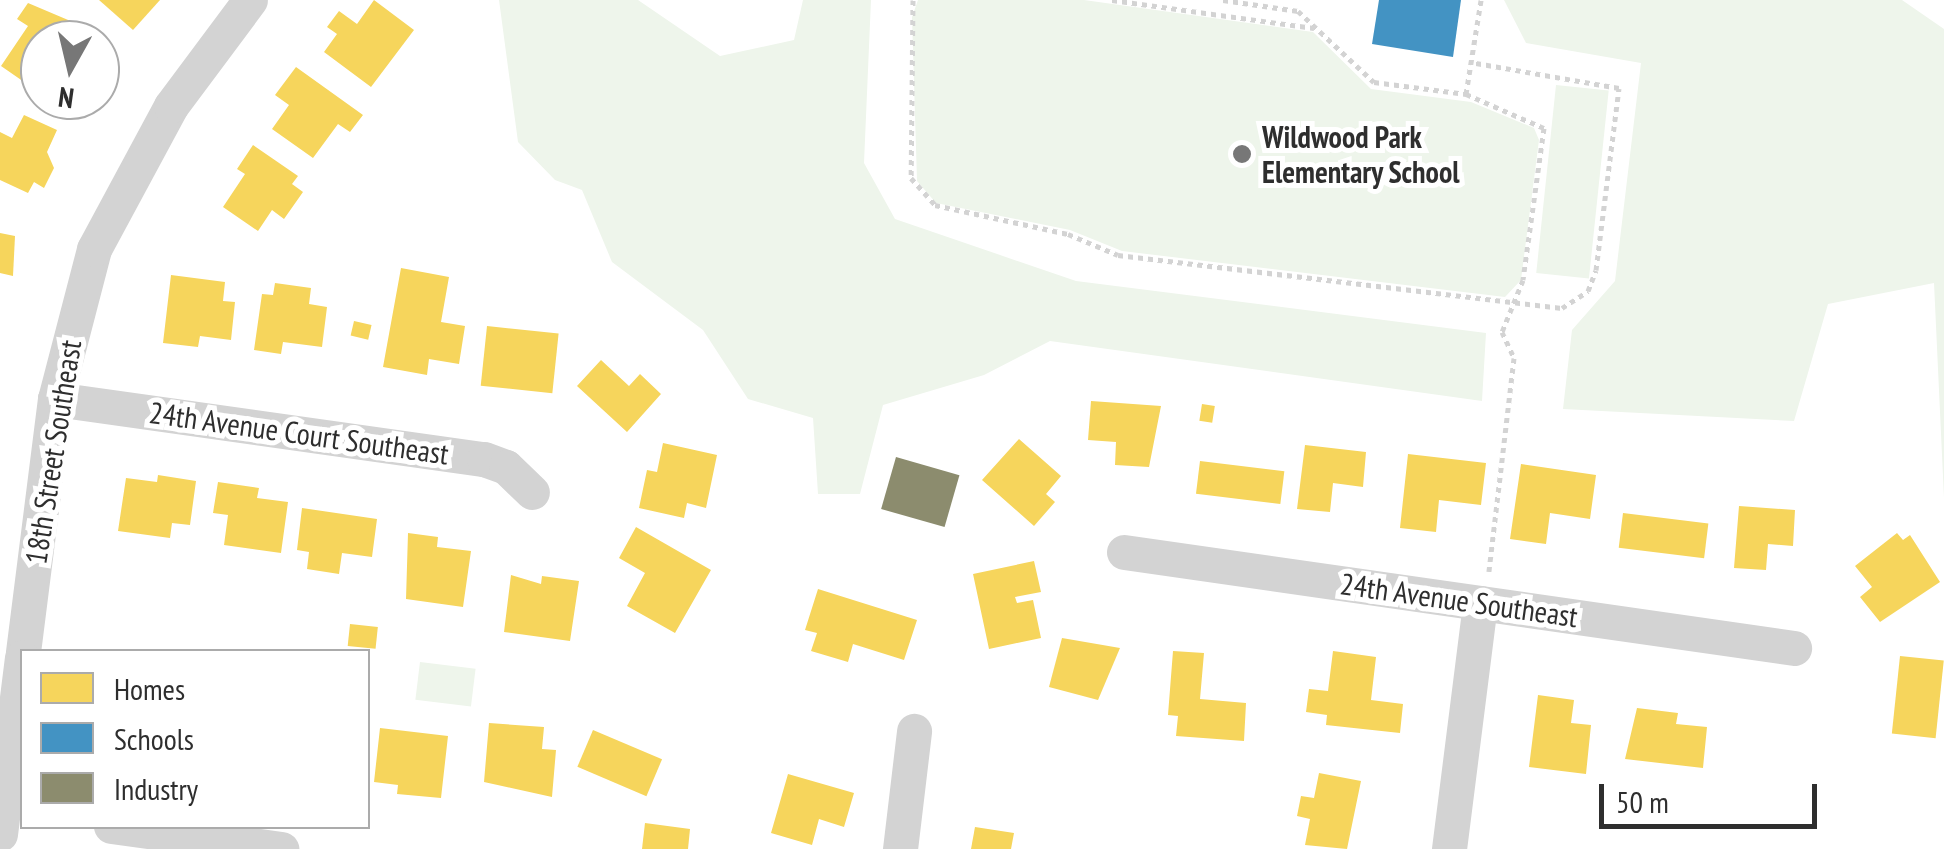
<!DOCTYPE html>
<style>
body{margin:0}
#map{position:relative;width:1944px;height:849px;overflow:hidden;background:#fff;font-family:"PT Sans Narrow",sans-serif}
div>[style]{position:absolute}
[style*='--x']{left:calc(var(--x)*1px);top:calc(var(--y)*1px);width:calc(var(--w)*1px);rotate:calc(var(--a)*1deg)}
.green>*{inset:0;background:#eef5eb;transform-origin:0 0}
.homes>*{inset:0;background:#f6d55c;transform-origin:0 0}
.schools>*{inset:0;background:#4393c3}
.industry>*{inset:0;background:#8c8c6e;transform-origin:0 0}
.path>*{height:5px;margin-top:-2.5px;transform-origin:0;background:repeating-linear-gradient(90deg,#d3d3d3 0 5px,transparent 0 10px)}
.minor>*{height:35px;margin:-17.5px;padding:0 17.5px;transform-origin:17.5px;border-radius:17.5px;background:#d3d3d3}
.dots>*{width:28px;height:28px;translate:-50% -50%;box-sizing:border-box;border:5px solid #fff;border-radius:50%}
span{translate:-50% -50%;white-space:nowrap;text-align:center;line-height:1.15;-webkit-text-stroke:10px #fff;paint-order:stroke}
.poi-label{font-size:30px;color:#2e2e2e;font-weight:700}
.left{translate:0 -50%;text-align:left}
.street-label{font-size:30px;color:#2e2e2e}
.legend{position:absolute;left:20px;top:649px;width:350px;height:180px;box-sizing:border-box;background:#fff;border:2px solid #ababab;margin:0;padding:12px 18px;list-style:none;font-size:30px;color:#2e2e2e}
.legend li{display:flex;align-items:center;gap:20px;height:50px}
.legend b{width:50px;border:2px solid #ababab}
.north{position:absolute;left:20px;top:20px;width:100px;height:100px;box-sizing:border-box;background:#fff;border:2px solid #ababab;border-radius:50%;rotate:188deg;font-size:28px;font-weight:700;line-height:40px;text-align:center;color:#2e2e2e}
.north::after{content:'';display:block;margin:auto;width:35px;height:45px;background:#777;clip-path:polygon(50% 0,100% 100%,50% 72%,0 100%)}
.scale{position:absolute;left:1599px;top:784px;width:218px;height:45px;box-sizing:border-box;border:5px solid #2e2e2e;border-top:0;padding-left:12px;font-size:30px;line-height:35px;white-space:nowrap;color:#2e2e2e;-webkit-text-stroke:8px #fff;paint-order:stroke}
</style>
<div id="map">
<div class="green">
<div style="clip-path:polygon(499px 0,638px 0,720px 56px,794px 40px,803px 0,871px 0,864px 163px,895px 219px,1076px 281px,1486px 333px,1482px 401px,1050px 341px,984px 375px,883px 405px,860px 494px,818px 494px,813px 418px,748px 399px,703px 330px,612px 262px,582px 190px,555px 180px,518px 142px)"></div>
<div style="clip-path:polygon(918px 0,1084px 0,1313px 32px,1371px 89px,1471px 102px,1534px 128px,1539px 140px,1521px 280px,1505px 297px,1122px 251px,1070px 230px,936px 203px,917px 181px,912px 17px)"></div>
<div style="clip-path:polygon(1902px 0,1944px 29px,1944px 498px,1934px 283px,1828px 304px,1794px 421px,1563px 409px,1572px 330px,1615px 281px,1641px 63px,1526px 43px,1504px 0)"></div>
<div style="left:1556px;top:85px;width:53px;height:189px;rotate:6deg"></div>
<div style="left:420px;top:662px;width:56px;height:38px;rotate:7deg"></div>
</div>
<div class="homes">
<div style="clip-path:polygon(99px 0,160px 0,133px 30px)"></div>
<div style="clip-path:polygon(374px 0,414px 30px,371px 87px,324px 52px,337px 34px,327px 27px,339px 11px,357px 24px)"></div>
<div style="clip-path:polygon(28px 3px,87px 28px,80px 40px,40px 40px,40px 93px,1px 66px,28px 26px,17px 19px)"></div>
<div style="clip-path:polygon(296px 67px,363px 115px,350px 132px,338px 124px,313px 158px,272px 129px,289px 105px,275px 95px)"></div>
<div style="clip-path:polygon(51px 100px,79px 100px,70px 113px)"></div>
<div style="clip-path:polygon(24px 115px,57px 130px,47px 152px,54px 168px,44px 188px,34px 182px,28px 193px,0 180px,0 132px,12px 138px)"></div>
<div style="clip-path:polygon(253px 145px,298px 176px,292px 184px,303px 192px,284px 219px,272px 210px,258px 231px,223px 207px,245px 174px,237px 169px)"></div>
<div style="clip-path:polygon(0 233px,15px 236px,13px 276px,0 273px)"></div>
<div style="clip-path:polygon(401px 268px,449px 277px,441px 322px,465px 326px,459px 364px,429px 359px,427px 375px,383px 367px)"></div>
<div style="clip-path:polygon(171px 275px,225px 282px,223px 301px,235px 302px,231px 340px,200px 336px,198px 347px,163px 343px)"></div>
<div style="clip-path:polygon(275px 283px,311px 288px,309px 304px,327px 307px,322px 347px,283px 342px,281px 354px,254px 350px,262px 294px,273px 295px)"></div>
<div style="left:354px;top:321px;width:18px;height:15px;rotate:13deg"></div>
<div style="left:487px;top:326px;width:72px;height:60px;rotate:6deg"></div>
<div style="clip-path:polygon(601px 360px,629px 386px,640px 374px,661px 394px,627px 432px,577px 386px)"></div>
<div style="clip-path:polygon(1091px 401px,1161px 406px,1149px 467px,1115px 465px,1116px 442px,1088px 440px)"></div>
<div style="left:1202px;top:404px;width:13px;height:17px;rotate:9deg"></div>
<div style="clip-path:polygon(1019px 439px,1061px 476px,1046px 494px,1055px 502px,1034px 526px,982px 480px)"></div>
<div style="clip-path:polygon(663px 443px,717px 455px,706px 508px,687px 503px,684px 518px,639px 508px,647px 470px,657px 472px)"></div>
<div style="clip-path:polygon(1305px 445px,1366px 452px,1363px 487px,1333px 483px,1330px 512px,1297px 509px)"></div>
<div style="clip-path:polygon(1408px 454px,1486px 463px,1481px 505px,1439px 500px,1436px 532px,1400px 528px)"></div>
<div style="left:1200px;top:461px;width:85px;height:33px;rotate:7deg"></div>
<div style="clip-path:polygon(1521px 464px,1596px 475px,1590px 519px,1550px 513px,1546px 544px,1510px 539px)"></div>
<div style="clip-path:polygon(158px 475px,196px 481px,190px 525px,172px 523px,170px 538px,118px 531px,126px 478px,157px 482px)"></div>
<div style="clip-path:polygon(218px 482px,259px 488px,257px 498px,288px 502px,281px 553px,224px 545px,228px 515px,213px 513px)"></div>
<div style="clip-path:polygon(1739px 506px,1795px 510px,1793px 546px,1768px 544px,1766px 570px,1734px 568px)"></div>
<div style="clip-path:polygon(302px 508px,377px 519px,372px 557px,342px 553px,339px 574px,307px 569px,309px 552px,297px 550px)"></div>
<div style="left:1623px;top:513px;width:86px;height:35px;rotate:7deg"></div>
<div style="clip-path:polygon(636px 527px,711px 570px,675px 633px,627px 606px,645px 573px,619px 558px)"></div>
<div style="clip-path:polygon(408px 533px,438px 537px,437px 547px,471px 551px,463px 607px,406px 599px)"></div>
<div style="clip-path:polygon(1897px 533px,1903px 540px,1910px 535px,1940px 582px,1880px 622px,1860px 597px,1872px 587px,1855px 566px)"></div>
<div style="clip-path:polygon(1034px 561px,1041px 592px,1015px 597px,1017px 603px,1033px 600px,1041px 638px,989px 649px,973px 574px)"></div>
<div style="clip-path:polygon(511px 575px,541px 584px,542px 576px,579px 581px,570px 641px,504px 632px)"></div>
<div style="clip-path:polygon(818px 589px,917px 620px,904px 660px,853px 644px,848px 662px,811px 651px,817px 633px,805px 630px)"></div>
<div style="left:350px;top:624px;width:28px;height:22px;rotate:6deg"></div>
<div style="clip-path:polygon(1062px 638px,1120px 648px,1098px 700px,1049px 687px)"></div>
<div style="clip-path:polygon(1173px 651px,1204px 653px,1200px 699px,1246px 703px,1244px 741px,1176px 736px,1178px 716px,1168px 715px)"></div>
<div style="clip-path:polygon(1333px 651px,1376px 657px,1371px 700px,1403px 704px,1400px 733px,1326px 725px,1327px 715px,1306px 712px,1309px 689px,1328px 691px)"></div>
<div style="left:1900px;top:656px;width:44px;height:78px;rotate:6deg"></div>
<div style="clip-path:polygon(1538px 695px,1574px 700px,1571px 723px,1591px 725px,1586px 774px,1529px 767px)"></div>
<div style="clip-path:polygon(1637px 708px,1678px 713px,1676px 724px,1707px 727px,1703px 768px,1625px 759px)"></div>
<div style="clip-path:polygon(489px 723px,544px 727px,542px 749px,556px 750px,552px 797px,484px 782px)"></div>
<div style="clip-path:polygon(380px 728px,448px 736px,441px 798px,397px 794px,398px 785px,374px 782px)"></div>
<div style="left:593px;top:730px;width:75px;height:40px;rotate:23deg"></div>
<div style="clip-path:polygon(1319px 773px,1361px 781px,1347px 849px,1305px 845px,1310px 819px,1297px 816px,1301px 796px,1314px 798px)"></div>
<div style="clip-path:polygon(788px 774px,854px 793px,844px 827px,819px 819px,812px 845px,771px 833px)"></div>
<div style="clip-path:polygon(645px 823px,690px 829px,688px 849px,642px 849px)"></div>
<div style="clip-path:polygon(975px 827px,1014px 833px,1011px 849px,971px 849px)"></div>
</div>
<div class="schools">
<div style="clip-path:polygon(1379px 0,1461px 0,1453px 57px,1372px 44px)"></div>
</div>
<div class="industry">
<div style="left:896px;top:457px;width:66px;height:54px;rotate:16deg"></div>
</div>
<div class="path">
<div style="--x:913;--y:0;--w:178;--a:90.6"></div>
<div style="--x:911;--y:178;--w:36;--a:48"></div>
<div style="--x:935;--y:205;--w:136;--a:12.3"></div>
<div style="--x:1068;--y:234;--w:54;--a:22.8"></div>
<div style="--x:1118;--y:255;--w:447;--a:6.8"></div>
<div style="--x:1562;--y:308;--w:31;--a:-33"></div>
<div style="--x:1588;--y:291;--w:22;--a:-69"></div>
<div style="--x:1596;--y:270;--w:183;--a:-82.8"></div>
<div style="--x:1619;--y:88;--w:151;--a:-170.1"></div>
<div style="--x:1112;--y:0;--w:204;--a:7.9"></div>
<div style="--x:1223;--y:0;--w:76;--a:8.3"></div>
<div style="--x:1298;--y:11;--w:104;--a:43.1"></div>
<div style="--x:1374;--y:82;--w:93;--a:7.4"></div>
<div style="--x:1466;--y:94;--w:85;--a:23.6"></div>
<div style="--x:1544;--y:128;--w:153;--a:97.9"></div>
<div style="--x:1523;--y:280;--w:56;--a:112"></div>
<div style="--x:1502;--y:332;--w:29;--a:65"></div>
<div style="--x:1514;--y:358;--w:215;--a:96.7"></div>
<div style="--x:1466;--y:94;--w:95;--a:-80.9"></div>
</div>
<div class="minor">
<div style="--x:55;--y:399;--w:433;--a:8"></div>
<div style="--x:484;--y:459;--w:23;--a:20"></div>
<div style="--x:506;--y:467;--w:36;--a:44"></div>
<div style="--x:1124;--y:552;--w:677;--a:8.15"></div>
<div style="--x:23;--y:652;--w:255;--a:-82.8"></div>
<div style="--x:55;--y:399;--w:155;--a:-75.4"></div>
<div style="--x:94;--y:249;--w:162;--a:-61.7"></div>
<div style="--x:171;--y:106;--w:132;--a:-53.3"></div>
<div style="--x:111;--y:826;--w:172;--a:7.7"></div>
<div style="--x:0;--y:834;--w:178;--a:-82.9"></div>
<div style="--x:900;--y:849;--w:119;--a:-83.2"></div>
<div style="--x:1449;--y:849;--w:248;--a:-82.8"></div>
</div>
<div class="dots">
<div style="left:1242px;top:154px;background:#777"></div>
</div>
<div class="poi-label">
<span class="left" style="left:1262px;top:154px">Wildwood Park<br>Elementary School</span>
</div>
<div class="street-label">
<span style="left:299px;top:433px;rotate:8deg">24th Avenue Court Southeast</span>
<span style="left:53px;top:452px;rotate:-81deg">18th Street Southeast</span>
<span style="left:1459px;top:600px;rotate:8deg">24th Avenue Southeast</span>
</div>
<ul class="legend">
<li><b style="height:28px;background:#f6d55c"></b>Homes</li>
<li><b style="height:28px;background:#4393c3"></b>Schools</li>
<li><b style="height:28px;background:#8c8c6e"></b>Industry</li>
</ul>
<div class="north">N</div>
<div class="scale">50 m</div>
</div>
